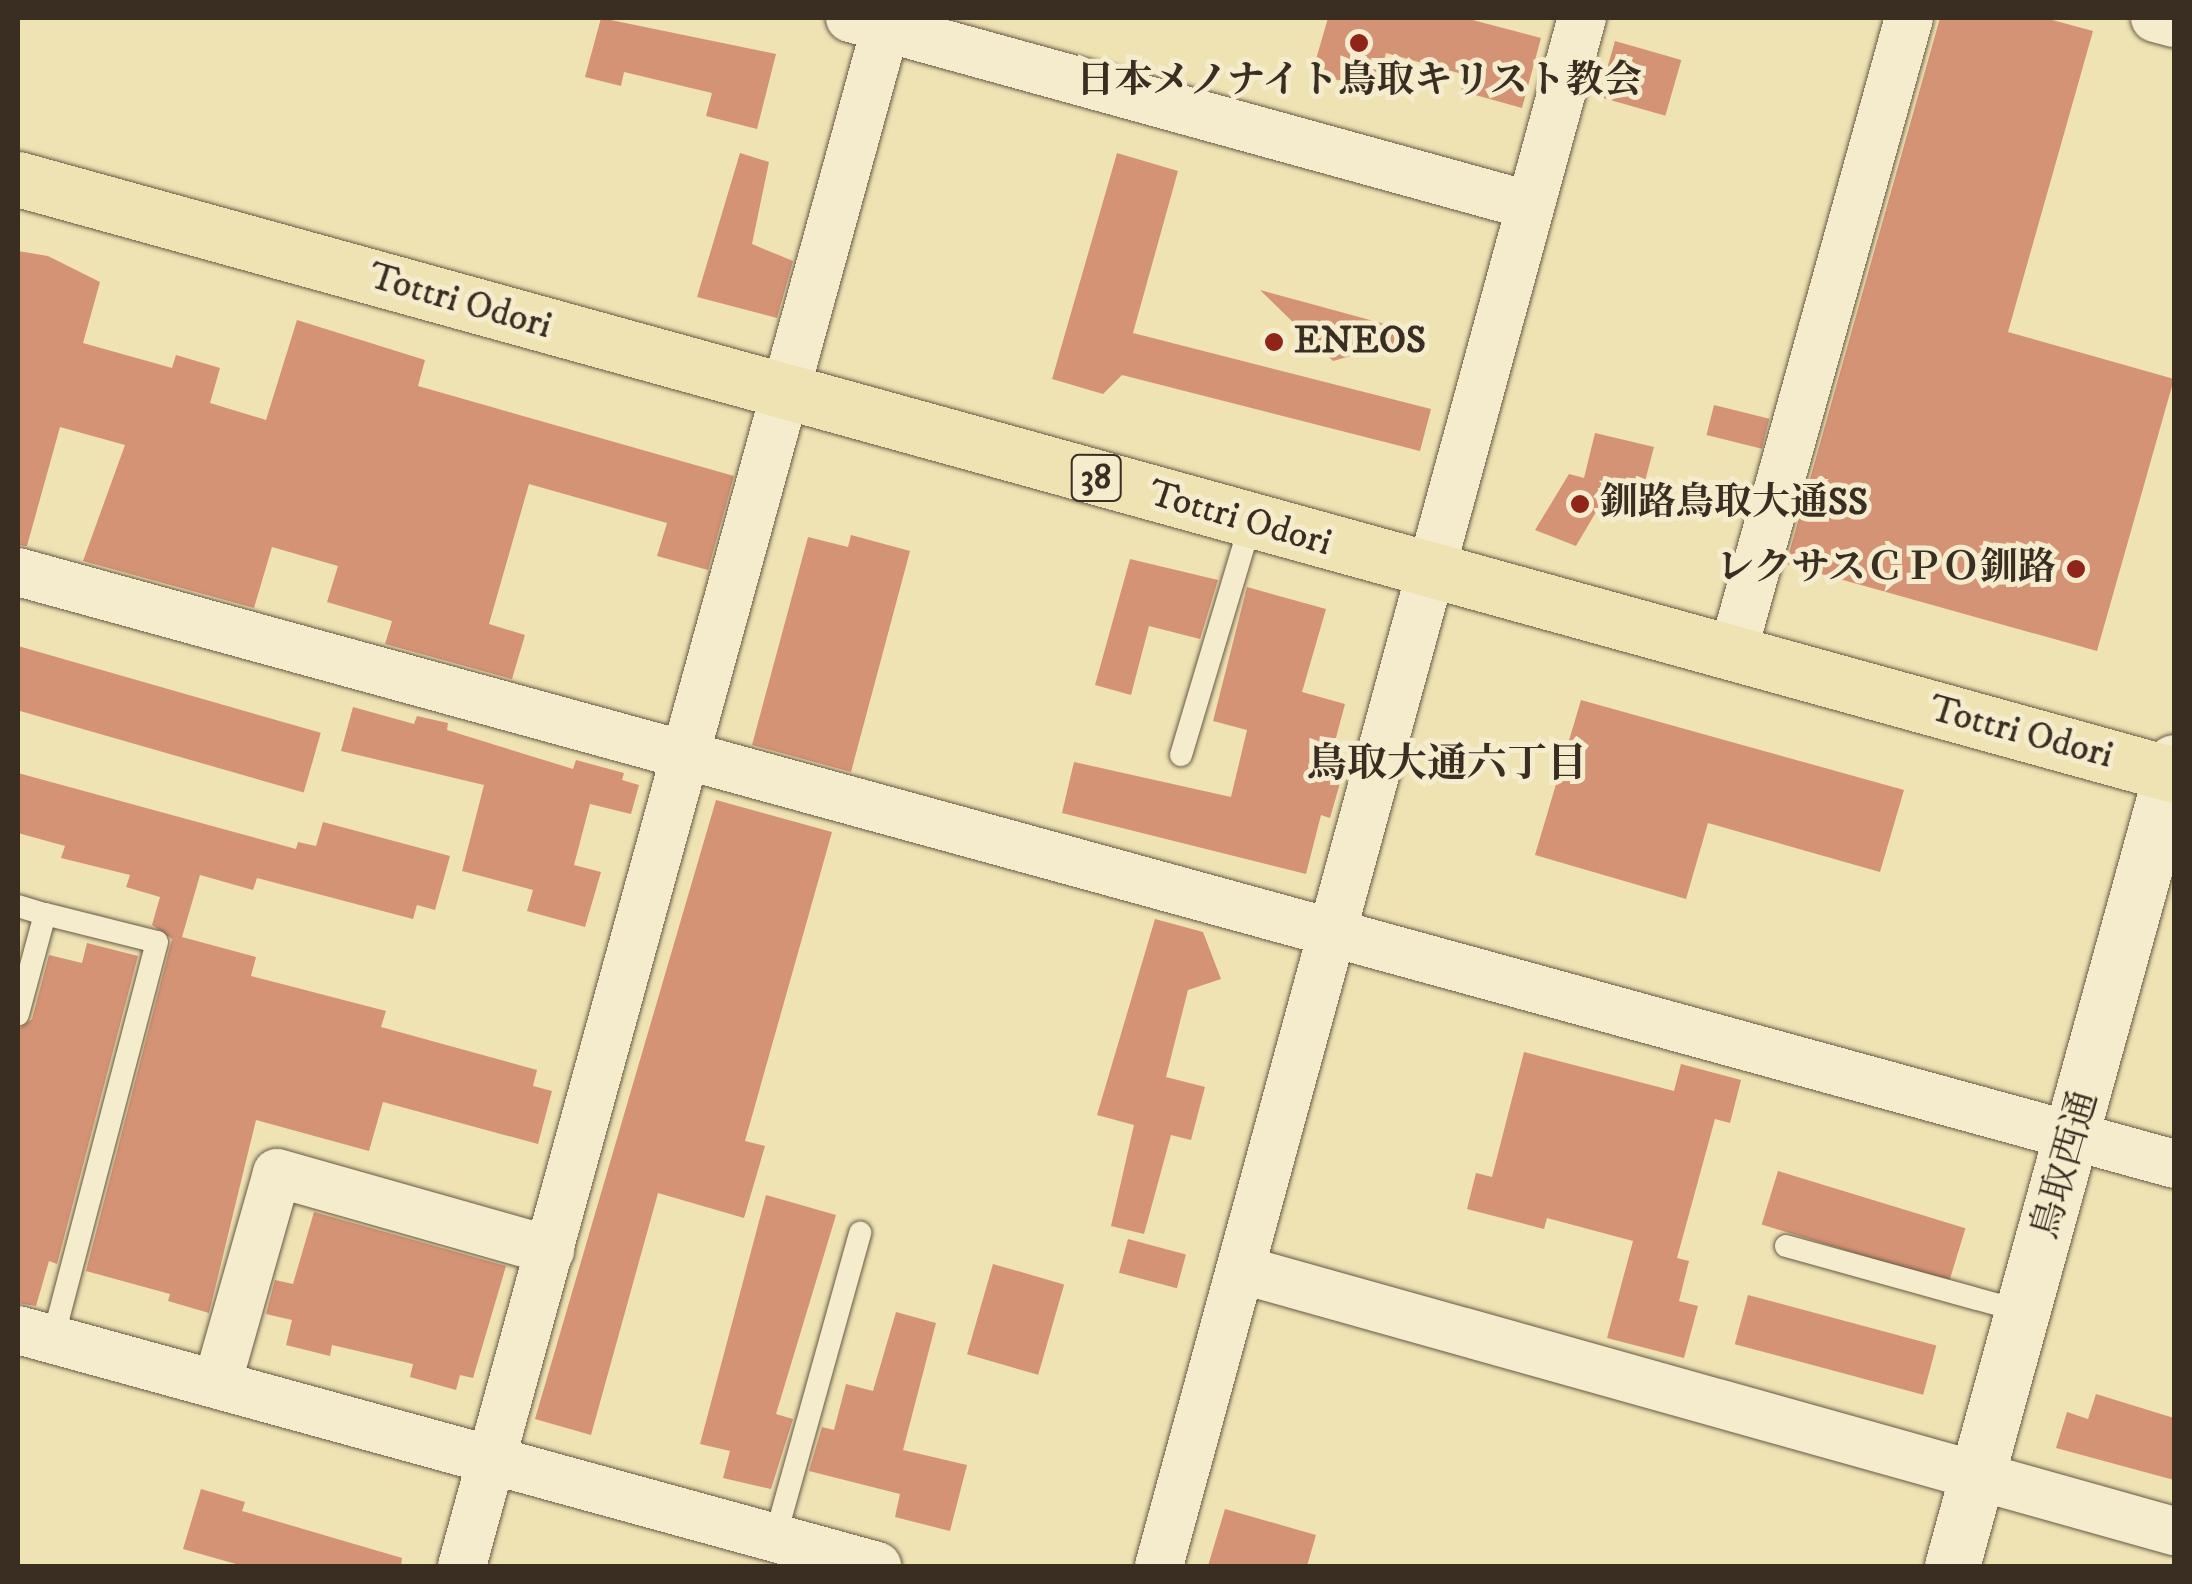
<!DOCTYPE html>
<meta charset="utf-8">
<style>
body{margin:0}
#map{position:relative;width:2192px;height:1584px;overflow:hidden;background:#efe2b3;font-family:"IM FELL DW Pica","Noto Serif JP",serif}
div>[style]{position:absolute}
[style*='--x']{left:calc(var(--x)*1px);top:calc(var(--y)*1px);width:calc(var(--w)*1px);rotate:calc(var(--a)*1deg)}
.building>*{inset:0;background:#d59375;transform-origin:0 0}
.roads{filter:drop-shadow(0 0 2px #675a46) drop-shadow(0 0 2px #675a46)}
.lane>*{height:22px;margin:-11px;padding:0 11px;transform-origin:11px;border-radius:11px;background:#f5ecce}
.street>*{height:48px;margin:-24px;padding:0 24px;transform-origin:24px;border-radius:24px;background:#f5ecce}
.secondary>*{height:55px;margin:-27.5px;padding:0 27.5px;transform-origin:27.5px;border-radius:27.5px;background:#f5ecce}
.highway>*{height:55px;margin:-27.5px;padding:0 27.5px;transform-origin:27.5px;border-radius:27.5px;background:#efe2b3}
.dots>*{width:28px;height:28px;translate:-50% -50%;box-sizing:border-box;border:5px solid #f5ecce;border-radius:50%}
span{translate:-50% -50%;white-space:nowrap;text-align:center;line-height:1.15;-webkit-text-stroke:10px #f5ecce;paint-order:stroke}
.shield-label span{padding:2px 8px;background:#f5ecce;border:2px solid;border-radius:8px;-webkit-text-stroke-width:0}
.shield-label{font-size:35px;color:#3a2d22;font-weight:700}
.poi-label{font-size:38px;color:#3a2d22;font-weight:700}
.left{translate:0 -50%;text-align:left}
.right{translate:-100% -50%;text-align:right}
.street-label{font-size:38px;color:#3a2d22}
.neighbourhood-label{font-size:40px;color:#3a2d22;font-weight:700}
.frame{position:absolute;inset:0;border:20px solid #3a2d22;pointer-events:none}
</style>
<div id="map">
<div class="building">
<div style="clip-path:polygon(601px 18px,776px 54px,757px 129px,706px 116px,712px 93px,624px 72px,621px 86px,585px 77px)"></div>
<div style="clip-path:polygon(1328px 18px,1465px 18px,1541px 38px,1522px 108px,1461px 91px,1466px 75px,1386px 53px,1375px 90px,1312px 73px)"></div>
<div style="clip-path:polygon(1940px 18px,2045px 18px,2093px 31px,2008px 332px,2174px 379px,2097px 651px,1786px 564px)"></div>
<div style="left:1615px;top:41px;width:69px;height:58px;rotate:16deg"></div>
<div style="clip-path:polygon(740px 153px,769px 162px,752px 244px,793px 261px,777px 318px,697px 297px)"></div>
<div style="clip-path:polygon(1117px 153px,1178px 171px,1133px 333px,1431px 409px,1420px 451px,1122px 375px,1103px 394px,1052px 379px)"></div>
<div style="clip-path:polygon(18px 251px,48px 256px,100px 282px,83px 343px,172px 368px,176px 355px,220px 368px,210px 403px,266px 420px,297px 320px,425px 360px,418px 386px,734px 476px,708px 570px,657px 556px,667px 523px,529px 484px,489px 624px,525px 635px,512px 679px,385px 644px,392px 621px,327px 602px,338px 566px,272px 547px,254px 608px,83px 561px,125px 445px,60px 427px,27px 546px,18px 545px)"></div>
<div style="clip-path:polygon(1260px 290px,1425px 335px,1333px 361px)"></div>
<div style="left:1714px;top:405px;width:57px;height:31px;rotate:14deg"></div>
<div style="clip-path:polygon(1595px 433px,1654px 447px,1644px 485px,1616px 478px,1576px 546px,1535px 530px,1569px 474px,1584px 478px)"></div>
<div style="clip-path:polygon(851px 535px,910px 551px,851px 772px,752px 745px,808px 537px,848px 547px)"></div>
<div style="clip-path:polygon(1130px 559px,1218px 580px,1200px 639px,1149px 626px,1131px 695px,1095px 685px)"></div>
<div style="clip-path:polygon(1247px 587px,1326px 609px,1302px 692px,1345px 704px,1325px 779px,1340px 783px,1330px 818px,1321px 815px,1306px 874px,1062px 813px,1074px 762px,1231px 797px,1247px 730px,1213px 721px)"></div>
<div style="left:18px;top:646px;width:315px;height:62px;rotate:16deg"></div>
<div style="clip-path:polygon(1581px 700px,1904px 790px,1880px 872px,1708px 823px,1686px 899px,1535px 855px)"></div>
<div style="clip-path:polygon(353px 707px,414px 724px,417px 716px,448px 723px,447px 730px,573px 769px,576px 760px,624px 773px,622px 780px,639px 785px,631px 814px,590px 804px,574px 865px,601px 872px,585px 927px,527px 911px,533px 890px,462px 871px,484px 785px,341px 751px)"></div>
<div style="clip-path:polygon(18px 773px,296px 849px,298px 842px,316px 846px,323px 822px,450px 856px,435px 910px,417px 905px,413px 919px,257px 878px,253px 890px,200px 875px,182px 937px,256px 957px,251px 976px,386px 1011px,381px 1027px,537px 1070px,533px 1086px,552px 1091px,538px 1144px,383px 1102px,369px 1151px,256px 1120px,209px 1313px,168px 1301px,170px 1294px,86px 1271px,172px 939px,152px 925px,160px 897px,126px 887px,130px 875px,61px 858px,65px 846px,18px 833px)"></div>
<div style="clip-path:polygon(716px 800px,832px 832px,745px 1141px,765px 1146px,744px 1218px,658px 1193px,591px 1435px,535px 1419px)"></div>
<div style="clip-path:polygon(1155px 919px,1203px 932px,1221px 979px,1188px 990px,1166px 1077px,1205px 1087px,1191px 1140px,1171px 1135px,1144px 1234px,1111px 1226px,1134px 1125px,1097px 1115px)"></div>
<div style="clip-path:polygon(87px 943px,138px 956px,57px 1264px,49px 1261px,36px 1306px,18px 1303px,18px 1029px,32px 1019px,49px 955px,82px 963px)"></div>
<div style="clip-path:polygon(1524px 1052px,1674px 1091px,1681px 1064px,1741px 1080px,1730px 1123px,1715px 1119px,1677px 1258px,1689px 1261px,1679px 1301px,1698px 1306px,1684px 1358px,1607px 1338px,1633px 1241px,1547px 1218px,1544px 1229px,1467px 1209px,1476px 1173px,1492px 1177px)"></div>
<div style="left:1778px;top:1171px;width:196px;height:56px;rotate:17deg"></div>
<div style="clip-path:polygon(766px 1195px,836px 1215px,776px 1414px,793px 1419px,771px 1489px,723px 1478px,730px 1451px,700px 1444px)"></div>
<div style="clip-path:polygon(314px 1212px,506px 1266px,473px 1378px,460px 1375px,456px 1390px,410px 1377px,413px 1364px,332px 1345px,330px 1356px,286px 1345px,292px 1320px,266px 1314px,275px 1280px,293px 1284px)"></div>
<div style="left:1128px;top:1239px;width:60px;height:35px;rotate:15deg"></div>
<div style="left:993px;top:1264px;width:74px;height:94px;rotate:16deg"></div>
<div style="left:1748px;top:1295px;width:195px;height:51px;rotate:15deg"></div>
<div style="clip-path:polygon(896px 1312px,936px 1323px,903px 1450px,967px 1465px,950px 1531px,895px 1517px,900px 1494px,809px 1471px,822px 1427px,834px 1430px,846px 1384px,873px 1391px)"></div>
<div style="clip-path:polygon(2096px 1394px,2174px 1418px,2174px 1480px,2056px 1448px,2067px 1412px,2088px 1419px)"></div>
<div style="clip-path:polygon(201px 1489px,245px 1502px,242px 1511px,402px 1558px,401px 1566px,243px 1566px,183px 1549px)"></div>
<div style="clip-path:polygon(1225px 1509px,1316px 1535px,1307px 1566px,1208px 1566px)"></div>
</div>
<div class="roads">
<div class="lane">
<div style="--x:1181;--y:755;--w:243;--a:-73.3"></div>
<div style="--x:18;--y:906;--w:28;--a:17"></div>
<div style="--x:45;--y:914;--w:104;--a:105.1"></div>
<div style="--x:45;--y:914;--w:115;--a:14"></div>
<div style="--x:157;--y:942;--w:410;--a:104.7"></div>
<div style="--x:1786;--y:1246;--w:247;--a:15.5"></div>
<div style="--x:775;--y:1538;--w:317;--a:-74.4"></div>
</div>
<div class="street">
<div style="--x:850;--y:18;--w:703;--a:15.42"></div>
<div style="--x:2155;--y:18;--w:20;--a:15"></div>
<div style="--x:18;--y:572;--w:2236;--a:15.35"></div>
<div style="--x:1732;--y:655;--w:661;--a:-74.47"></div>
<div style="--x:1243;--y:1270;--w:967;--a:15.66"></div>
<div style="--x:18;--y:1330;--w:891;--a:15.36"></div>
<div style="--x:217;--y:1384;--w:219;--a:-74.1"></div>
<div style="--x:277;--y:1173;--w:284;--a:15.8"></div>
<div style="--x:462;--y:1566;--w:1606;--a:-74.61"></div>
<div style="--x:1159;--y:1566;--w:1605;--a:-74.72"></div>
</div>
<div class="secondary">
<div style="--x:1952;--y:1566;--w:834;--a:-74.56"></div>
</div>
<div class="highway">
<div style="--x:18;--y:179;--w:2237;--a:15.45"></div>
</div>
</div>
<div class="dots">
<div style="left:1359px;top:43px;background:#8f2418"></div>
<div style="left:1274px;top:342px;background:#8f2418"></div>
<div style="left:1580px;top:504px;background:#8f2418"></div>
<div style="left:2076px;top:569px;background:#8f2418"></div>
</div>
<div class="shield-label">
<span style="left:1096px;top:478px">38</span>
</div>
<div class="poi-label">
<span style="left:1359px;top:82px">日本メノナイト鳥取キリスト教会</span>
<span class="left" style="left:1294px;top:342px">ENEOS</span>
<span class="left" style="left:1600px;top:504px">釧路鳥取大通SS</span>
<span class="right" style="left:2056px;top:569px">レクサスＣＰＯ釧路</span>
</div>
<div class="street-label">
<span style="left:460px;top:302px;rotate:16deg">Tottri Odori</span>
<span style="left:1240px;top:519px;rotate:16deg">Tottri Odori</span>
<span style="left:2021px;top:733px;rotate:15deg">Tottri Odori</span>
<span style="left:2066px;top:1165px;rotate:-74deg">鳥取西通</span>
</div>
<div class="neighbourhood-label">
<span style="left:1447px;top:765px">鳥取大通六丁目</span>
</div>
<div class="frame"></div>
</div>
